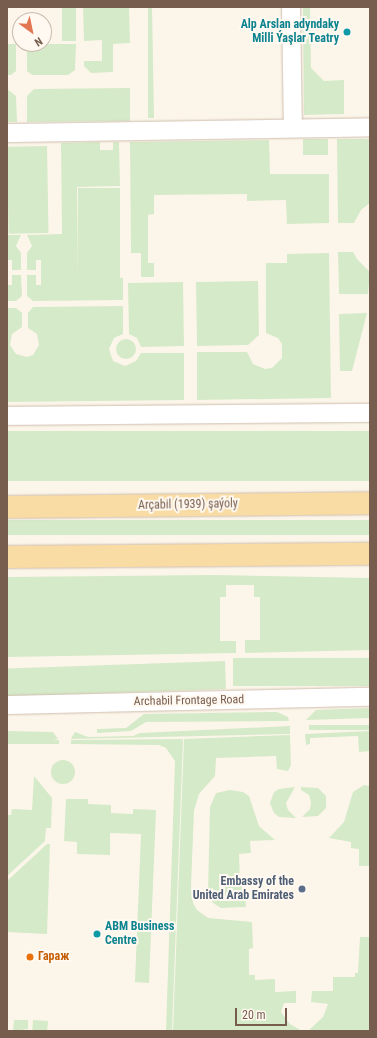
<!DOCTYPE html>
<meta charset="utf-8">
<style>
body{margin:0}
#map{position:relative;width:377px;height:1038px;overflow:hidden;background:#fcf6ea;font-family:"Roboto Condensed",sans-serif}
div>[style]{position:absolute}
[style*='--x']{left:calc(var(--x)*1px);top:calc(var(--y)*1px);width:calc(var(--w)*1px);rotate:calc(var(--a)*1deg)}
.green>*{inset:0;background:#d5eac8;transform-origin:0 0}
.round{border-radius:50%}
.roads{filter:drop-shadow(0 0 1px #cfbeaf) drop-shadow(0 0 1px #cfbeaf)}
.minor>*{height:18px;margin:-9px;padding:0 9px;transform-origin:9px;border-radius:9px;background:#fff}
.primary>*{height:22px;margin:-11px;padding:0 11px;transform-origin:11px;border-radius:11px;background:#f9dba4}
.dots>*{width:11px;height:11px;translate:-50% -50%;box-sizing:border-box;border:2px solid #fff9f1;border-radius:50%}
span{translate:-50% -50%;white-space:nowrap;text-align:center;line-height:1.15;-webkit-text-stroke:4px #fff9f1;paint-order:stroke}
.culture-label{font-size:12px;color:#0d838f;font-weight:700}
.right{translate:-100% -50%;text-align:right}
.left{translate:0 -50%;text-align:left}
.street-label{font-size:12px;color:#775d4d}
.service-label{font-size:12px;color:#4e5e75;font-weight:700}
.food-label{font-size:12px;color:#c56008;font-weight:700}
.frame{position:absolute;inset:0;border:8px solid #775d4d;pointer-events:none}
.north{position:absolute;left:12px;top:12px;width:40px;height:40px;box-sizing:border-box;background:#fff9f1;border:1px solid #c9bbaf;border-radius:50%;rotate:147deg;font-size:11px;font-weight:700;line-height:16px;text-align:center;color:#775d4d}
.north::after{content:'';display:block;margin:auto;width:14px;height:18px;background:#e37652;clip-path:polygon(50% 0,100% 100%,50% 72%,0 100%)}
.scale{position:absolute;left:235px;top:1008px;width:52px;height:18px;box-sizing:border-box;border:2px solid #775d4d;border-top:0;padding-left:5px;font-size:12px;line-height:14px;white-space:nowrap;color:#775d4d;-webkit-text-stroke:3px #fff9f1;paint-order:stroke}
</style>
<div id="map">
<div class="green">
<div style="left:62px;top:7px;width:14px;height:34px"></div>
<div style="clip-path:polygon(83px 7px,129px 7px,130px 43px,113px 44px,113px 72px,91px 73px,84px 66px,84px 61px,102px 61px,102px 40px,84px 41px)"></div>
<div style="clip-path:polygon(148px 7px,152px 7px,154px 118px,148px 118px)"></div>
<div style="clip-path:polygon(303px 7px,310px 7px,311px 68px,324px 81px,344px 80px,344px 114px,304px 115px)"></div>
<div style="clip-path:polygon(7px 44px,16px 44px,16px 71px,11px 75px,7px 75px)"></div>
<div style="clip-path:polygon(27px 44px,76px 44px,75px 70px,68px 75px,32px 75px,27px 71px)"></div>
<div style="clip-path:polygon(130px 88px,130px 121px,27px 122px,27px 96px,34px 89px)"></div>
<div style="clip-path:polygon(7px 89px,16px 96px,17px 122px,7px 122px)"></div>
<div style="left:328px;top:139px;width:16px;height:25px;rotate:90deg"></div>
<div style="clip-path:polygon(337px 139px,370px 139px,370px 203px,361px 210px,354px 223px,338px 223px)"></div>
<div style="clip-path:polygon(269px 140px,270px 174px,329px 174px,329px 223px,287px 224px,286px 200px,247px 201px,247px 194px,154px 195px,154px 214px,148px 215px,148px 263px,154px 263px,154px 277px,141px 277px,141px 253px,131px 253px,130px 142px)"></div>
<div style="clip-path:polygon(100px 142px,100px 150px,113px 150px,113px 142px,119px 142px,120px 186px,77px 187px,78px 278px,123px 278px,123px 300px,33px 301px,27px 296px,27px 275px,36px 275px,36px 285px,41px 285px,41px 260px,36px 260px,36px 270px,27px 270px,27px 253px,32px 246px,27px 235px,62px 234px,61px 143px)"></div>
<div style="left:47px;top:146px;width:87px;height:40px;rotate:89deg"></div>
<div style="left:78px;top:188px;width:42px;height:90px"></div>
<div style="clip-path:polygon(7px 235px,21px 235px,16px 246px,21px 253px,21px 270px,12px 270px,12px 260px,7px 260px)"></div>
<div style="clip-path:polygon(338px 252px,353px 252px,357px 259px,370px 272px,368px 294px,339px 294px)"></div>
<div style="clip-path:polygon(329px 253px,331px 398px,197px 400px,197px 352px,247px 352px,253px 364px,265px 369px,272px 368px,282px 358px,282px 344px,278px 338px,266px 333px,266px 263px,287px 263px,287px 254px)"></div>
<div style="clip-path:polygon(12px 275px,21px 275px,22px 296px,16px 301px,7px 301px,7px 285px,12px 285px)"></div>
<div style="clip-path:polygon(258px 281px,259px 335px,248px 345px,197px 346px,196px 282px)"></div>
<div style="clip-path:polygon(183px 282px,184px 346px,141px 347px,137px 338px,129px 334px,128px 283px)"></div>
<div style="clip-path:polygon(123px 306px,123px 334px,114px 338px,109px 349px,113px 361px,125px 366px,136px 361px,141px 353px,184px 353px,184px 400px,7px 402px,7px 308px,16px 308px,22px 313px,22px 327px,12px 334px,10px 345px,16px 354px,27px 357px,33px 355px,39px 345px,37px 334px,28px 328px,28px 313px,33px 307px)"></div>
<div style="clip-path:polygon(367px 313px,352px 371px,340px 371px,339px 314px)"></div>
<div class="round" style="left:116px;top:339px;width:20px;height:20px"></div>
<div style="left:370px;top:431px;width:50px;height:363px;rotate:90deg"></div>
<div style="left:370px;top:520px;width:15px;height:363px;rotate:90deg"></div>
<div style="clip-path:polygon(213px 575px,370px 578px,370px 650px,245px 653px,245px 640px,260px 640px,260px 597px,254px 597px,254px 585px,226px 585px,226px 597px,220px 597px,220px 641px,236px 641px,236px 653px,7px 657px,7px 577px)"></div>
<div style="left:370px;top:658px;width:28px;height:137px;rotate:90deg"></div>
<div style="left:225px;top:661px;width:28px;height:218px;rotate:88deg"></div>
<div style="clip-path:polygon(370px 708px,370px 718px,306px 720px,316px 710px)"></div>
<div style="clip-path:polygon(277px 712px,288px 717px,289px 721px,146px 722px,131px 731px,97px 733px,97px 729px,126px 728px,144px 714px)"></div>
<div style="left:370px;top:725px;width:5px;height:61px;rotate:90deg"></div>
<div style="clip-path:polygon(290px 726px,290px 734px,71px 739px,75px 732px,88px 737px,133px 736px,140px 733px)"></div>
<div style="clip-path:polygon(7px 731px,53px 732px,58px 739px,53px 740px,59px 740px,59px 744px,7px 744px)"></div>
<div style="clip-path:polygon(370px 731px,370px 751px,359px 752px,358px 736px,310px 738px,310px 744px,306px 745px,305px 734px)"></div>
<div style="clip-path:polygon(290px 735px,291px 765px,288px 771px,277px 769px,276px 756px,216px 758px,215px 776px,199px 794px,194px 811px,191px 886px,193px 903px,197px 910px,208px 918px,252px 922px,253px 948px,249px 949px,249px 975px,255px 975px,255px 980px,275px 979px,275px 992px,296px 991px,296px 1003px,284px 1003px,281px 1012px,290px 1024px,302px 1031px,173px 1031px,184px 739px)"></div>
<div style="clip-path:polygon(183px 739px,172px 1031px,166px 1031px,175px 761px,166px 748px,159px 745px,71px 744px,71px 740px)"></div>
<div class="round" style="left:51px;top:760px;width:24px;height:24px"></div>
<div style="clip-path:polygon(34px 776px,52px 798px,51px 828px,46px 828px,45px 841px,7px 876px,7px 815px,11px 815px,12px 809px,32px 810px)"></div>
<div style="clip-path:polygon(364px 785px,370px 786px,370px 866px,359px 866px,359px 849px,351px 848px,351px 842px,329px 838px,344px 822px,353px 792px)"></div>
<div style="clip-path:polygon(295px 787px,286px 803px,288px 810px,296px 818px,279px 817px,274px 813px,270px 803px,274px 792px,279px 789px)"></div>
<div style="clip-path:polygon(301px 787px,318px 788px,326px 796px,326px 808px,318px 816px,302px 817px,310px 809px,311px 802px,309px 795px,301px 790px)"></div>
<div style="clip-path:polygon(230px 790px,243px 792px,249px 796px,259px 826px,275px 840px,250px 841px,251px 853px,239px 854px,240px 886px,245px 886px,246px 907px,221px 908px,213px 903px,208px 894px,210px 807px,216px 793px)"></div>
<div style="clip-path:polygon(66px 799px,88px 799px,88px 804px,111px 805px,111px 813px,133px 814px,133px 809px,156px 810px,149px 983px,135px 982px,141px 834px,110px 833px,110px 855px,77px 854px,77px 842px,64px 841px)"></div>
<div style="clip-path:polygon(47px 844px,50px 844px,47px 934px,7px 932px,7px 881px)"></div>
<div style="clip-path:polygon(360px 937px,370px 937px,370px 1031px,308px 1031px,323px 1017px,328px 1004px,311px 1002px,312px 991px,333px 991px,333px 977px,355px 977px,355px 973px,358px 973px)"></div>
<div style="clip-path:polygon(14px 1020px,28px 1020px,28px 1029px,13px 1031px)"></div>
<div style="left:33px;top:1020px;width:15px;height:10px;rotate:4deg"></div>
</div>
<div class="roads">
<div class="minor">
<div style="--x:291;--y:7;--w:121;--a:89.1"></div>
<div style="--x:7;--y:133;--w:363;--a:-0.9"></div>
<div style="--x:7;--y:416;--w:363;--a:-0.5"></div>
<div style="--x:7;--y:705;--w:363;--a:-1.3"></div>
</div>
<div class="primary">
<div style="--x:7;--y:507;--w:363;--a:-0.6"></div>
<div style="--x:7;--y:557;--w:363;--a:-0.5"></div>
</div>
</div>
<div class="dots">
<div style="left:347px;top:32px;background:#0f9aa8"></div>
<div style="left:302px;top:889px;background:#5c6f8a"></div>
<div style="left:97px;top:934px;background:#0f9aa8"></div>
<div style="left:30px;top:957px;background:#e8710a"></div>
</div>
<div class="culture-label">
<span class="right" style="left:339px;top:32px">Alp Arslan adyndaky<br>Milli Ýaşlar Teatry</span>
<span class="left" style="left:105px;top:934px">ABM Business<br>Centre</span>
</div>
<div class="street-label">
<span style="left:188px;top:505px;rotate:-1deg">Arçabil (1939) şaýoly</span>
<span style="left:189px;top:701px;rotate:-1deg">Archabil Frontage Road</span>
</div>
<div class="service-label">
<span class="right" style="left:294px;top:889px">Embassy of the<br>United Arab Emirates</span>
</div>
<div class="food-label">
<span class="left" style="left:38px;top:957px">Гараж</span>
</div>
<div class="frame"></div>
<div class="north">N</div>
<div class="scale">20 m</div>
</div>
